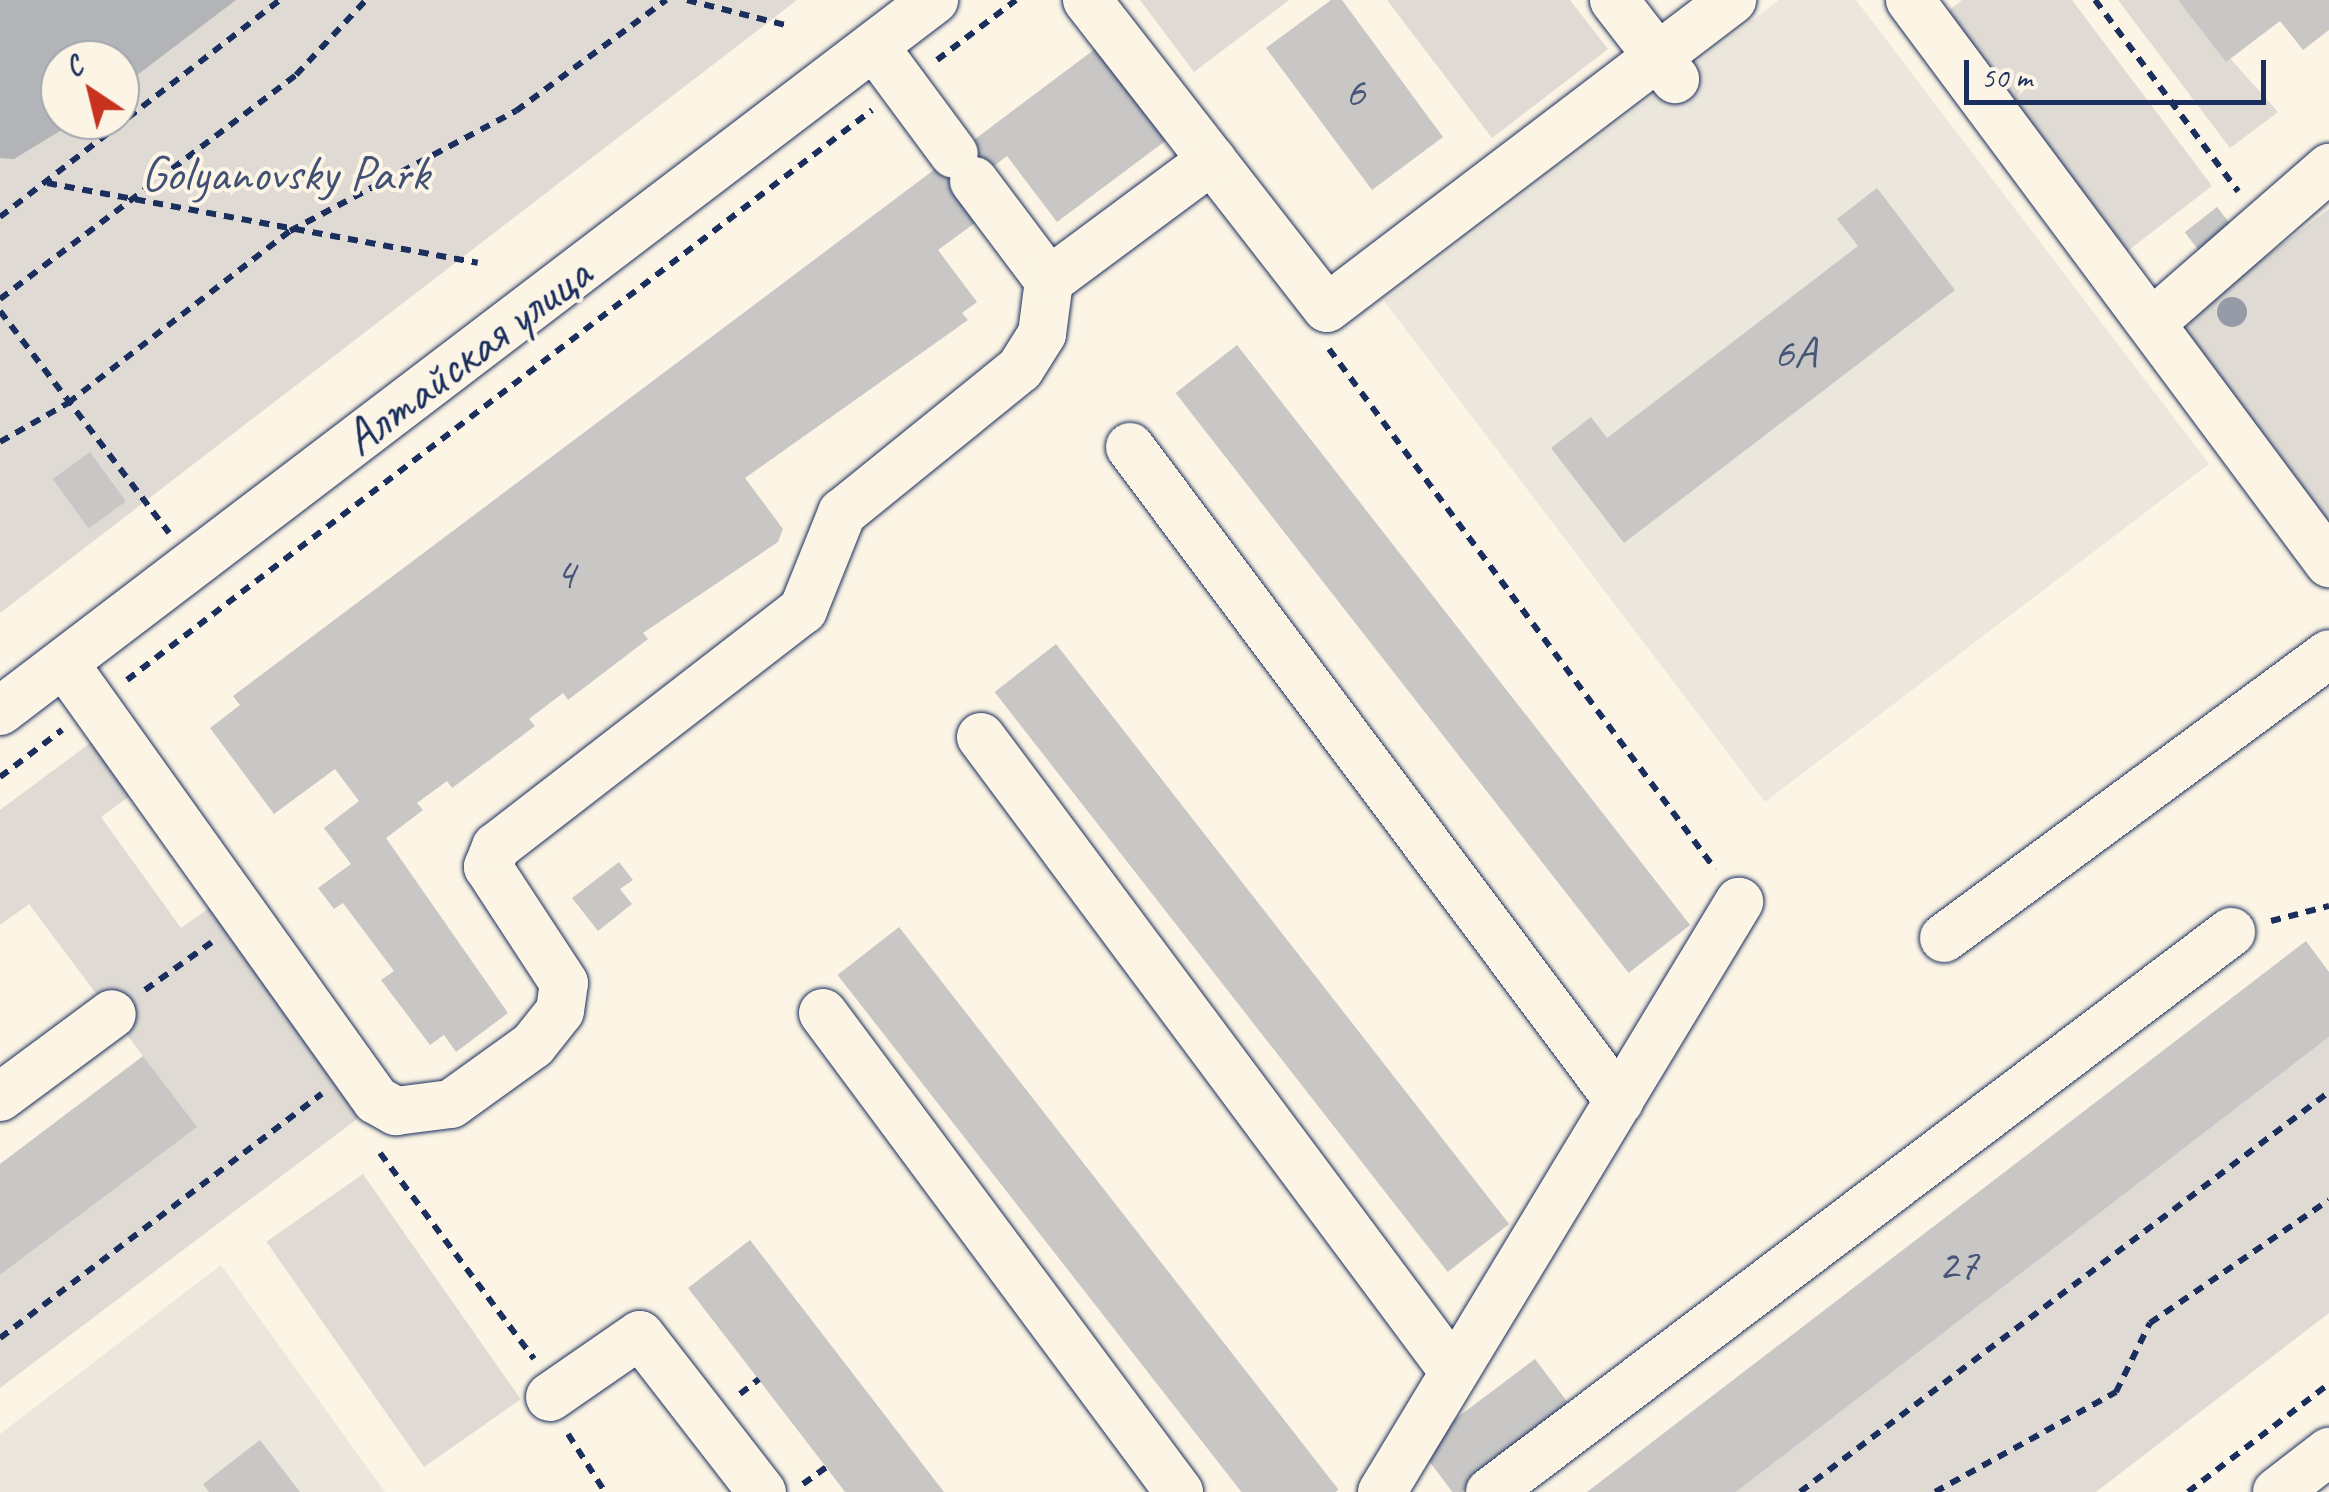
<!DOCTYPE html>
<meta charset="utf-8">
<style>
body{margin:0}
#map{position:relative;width:2329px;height:1492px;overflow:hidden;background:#fcf5e5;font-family:Caveat,sans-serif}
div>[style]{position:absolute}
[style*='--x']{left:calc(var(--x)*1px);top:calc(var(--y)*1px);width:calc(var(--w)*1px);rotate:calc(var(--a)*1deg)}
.built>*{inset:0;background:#ece7dc}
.green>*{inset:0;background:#dfdbd4;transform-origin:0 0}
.water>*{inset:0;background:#b2b4b8}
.building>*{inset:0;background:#c8c7c6;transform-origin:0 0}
.path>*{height:6px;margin-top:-3px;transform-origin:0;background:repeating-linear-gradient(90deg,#1b2f5e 0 10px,transparent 0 18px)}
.roads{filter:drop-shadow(0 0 2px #1b2f5e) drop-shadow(0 0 2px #1b2f5e)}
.minor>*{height:48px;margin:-24px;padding:0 24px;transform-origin:24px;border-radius:24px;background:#fcf5e5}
.trees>*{width:30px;height:30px;margin:-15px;border-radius:50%;background:#969ba8}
span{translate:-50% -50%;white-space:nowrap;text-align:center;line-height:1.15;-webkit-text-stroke:8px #fcf5e5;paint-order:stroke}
.number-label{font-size:45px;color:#465578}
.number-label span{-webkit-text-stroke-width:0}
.park-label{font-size:50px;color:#425176}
.street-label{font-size:50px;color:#1b2f5e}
.north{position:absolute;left:40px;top:40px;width:100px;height:100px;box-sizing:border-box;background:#fcf5e5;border:2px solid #a2a6af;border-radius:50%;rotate:325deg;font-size:28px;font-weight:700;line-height:40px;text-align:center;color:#1b2f5e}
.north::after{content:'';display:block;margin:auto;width:35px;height:45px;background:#c8321e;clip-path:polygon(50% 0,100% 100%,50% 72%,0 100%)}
.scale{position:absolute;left:1964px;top:60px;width:302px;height:45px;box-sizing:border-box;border:5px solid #1b2f5e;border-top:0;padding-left:12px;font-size:30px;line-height:35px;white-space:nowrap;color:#1b2f5e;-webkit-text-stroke:8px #fcf5e5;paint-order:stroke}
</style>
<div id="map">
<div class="built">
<div style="clip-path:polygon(1779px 0,1856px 0,2209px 464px,1765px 802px,1384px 301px)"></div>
<div style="clip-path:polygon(221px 1265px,385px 1492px,0 1492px,0 1434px)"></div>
</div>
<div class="green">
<div style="clip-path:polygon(evenodd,0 0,797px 0,0 613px,0 0,60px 60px,120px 60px,120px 120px,60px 120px,60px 60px)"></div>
<div style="clip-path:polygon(1140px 0,1289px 0,1194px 72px)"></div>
<div style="clip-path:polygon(1387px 0,1570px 0,1608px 49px,1492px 138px)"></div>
<div style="clip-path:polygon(1962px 0,2072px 0,2212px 186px,2125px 253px,1941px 17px)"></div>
<div style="clip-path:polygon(2118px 0,2178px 0,2278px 112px,2230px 148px)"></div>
<div style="clip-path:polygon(2329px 209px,2329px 536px,2183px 336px,2195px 310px)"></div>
<div style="clip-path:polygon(93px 741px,131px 795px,101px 817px,181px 928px,212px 906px,365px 1113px,0 1388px,0 1275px,196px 1127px,29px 904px,0 925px,0 810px)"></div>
<div style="clip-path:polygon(2329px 1037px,2329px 1313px,2096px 1492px,1736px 1492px)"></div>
<div style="left:363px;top:1174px;width:275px;height:118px;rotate:55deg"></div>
</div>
<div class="water">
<div style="clip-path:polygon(0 0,236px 0,120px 88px,120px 60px,60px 60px,60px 120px,78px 120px,14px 159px,0 158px)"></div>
</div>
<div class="building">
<div style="clip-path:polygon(1331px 0,1342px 0,1443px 137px,1372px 190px,1266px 48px)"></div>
<div style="clip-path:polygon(2178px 0,2329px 0,2329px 30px,2303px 50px,2280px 21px,2226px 62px)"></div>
<div style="clip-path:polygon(1103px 43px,1172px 136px,1057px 222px,1007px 156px,959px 193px,979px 220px,938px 250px,977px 302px,962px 313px,968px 320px,745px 478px,783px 529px,778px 542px,643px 633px,648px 639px,568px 700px,563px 693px,529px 719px,535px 726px,452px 788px,447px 781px,417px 803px,423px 810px,386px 838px,508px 1013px,456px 1052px,444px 1035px,430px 1045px,381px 980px,394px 971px,343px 903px,334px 909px,318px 888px,351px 864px,324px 828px,359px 801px,335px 769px,274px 814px,210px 728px,240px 705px,233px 696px)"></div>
<div style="clip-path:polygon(1877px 188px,1955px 290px,1624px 543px,1551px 448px,1591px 417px,1607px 438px,1858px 246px,1837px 219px)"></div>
<div style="left:2217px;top:207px;width:39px;height:41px;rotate:52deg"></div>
<div style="left:1237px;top:345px;width:736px;height:78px;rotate:52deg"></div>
<div style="left:90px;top:452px;width:61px;height:46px;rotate:54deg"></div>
<div style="left:1056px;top:644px;width:736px;height:78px;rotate:52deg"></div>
<div style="clip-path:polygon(619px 862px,633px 880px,620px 889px,632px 904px,598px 931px,572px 898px)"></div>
<div style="left:899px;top:927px;width:714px;height:78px;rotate:52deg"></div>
<div style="clip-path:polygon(2306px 941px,2329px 972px,2329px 1037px,1736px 1492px,1587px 1492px)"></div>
<div style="clip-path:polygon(143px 1056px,197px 1127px,0 1275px,0 1164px)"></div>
<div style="clip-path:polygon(750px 1240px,944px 1492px,845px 1492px,826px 1467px,688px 1288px)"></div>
<div style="left:1535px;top:1359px;width:62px;height:146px;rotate:53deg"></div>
<div style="clip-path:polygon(260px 1440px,300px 1492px,209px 1492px,203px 1484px)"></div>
</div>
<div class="path">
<div style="--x:687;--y:0;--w:105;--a:14.3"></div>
<div style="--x:2095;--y:0;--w:239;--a:53.2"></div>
<div style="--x:937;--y:60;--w:99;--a:-37.2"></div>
<div style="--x:47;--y:183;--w:438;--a:10.5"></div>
<div style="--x:0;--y:217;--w:354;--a:-37.8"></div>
<div style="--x:0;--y:299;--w:371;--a:-37.1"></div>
<div style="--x:296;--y:75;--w:103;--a:-47"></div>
<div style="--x:0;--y:311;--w:279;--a:52.7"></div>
<div style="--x:1329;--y:349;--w:648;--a:53.41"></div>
<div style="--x:0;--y:442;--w:78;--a:-29.8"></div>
<div style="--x:68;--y:403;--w:281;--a:-37.8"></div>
<div style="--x:290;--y:231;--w:256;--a:-28"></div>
<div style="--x:516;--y:111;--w:187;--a:-36.5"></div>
<div style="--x:127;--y:680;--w:938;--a:-37.42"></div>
<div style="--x:0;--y:777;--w:78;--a:-37.2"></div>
<div style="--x:2271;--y:921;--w:60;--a:-14.5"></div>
<div style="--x:145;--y:990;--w:82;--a:-35.6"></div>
<div style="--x:380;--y:1153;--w:257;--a:53.2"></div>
<div style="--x:0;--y:1338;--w:404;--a:-37.2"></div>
<div style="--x:740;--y:1394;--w:24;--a:-38"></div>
<div style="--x:568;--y:1434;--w:69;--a:57.5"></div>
<div style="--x:803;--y:1484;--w:29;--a:-36"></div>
<div style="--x:1800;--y:1492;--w:663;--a:-37.09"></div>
<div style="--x:1935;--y:1492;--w:207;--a:-28.9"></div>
<div style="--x:2116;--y:1392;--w:77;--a:-63.8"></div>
<div style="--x:2150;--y:1323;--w:217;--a:-34.5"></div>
<div style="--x:2188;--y:1492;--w:178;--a:-37.5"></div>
</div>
<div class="roads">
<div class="minor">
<div style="--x:1087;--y:0;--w:390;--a:52.1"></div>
<div style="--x:1327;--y:308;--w:509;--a:-37.25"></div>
<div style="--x:1614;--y:0;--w:100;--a:52.3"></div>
<div style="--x:1910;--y:0;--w:702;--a:53.34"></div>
<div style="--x:874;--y:46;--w:134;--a:53.5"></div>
<div style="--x:974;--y:181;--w:125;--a:53.1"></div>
<div style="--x:2156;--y:319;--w:230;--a:-41.1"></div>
<div style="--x:1130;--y:447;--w:817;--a:53.21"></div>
<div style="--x:64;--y:663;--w:537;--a:54.47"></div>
<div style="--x:376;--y:1100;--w:23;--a:29"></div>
<div style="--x:396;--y:1111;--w:55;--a:-7.3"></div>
<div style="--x:451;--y:1104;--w:101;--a:-35.7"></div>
<div style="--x:533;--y:1045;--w:43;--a:-51.5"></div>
<div style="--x:560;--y:1011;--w:28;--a:-82"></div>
<div style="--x:564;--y:983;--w:139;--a:-123.2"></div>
<div style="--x:488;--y:867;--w:22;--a:-68"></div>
<div style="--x:496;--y:847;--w:388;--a:-37.7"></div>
<div style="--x:803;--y:610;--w:105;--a:-68.1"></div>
<div style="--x:842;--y:513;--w:229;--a:-39"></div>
<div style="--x:1020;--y:369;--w:41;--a:-57.8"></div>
<div style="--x:1042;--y:334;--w:53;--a:-82.5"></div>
<div style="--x:1049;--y:281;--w:203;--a:-36.6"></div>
<div style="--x:0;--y:711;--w:1174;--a:-37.28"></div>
<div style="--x:981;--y:737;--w:792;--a:53.32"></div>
<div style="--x:1944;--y:938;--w:478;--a:-36.4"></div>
<div style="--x:823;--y:1013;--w:597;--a:53.38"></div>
<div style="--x:0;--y:1097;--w:139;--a:-36.5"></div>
<div style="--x:550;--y:1397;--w:109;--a:-34.6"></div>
<div style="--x:640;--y:1335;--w:199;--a:52.2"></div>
<div style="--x:1382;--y:1492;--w:690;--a:-58.82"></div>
<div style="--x:1490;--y:1492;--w:929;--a:-37.08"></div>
<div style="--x:2277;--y:1492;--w:66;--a:-37.6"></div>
</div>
</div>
<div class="trees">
<div style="left:2232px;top:312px"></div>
</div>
<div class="number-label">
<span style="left:1355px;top:92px">6</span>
<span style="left:1795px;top:353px">6А</span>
<span style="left:565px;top:574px">4</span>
<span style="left:1958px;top:1265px">27</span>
</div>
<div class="park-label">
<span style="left:285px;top:174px">Golyanovsky Park</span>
</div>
<div class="street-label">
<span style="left:467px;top:356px;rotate:-37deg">Алтайская улица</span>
</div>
<div class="north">С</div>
<div class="scale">50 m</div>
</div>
